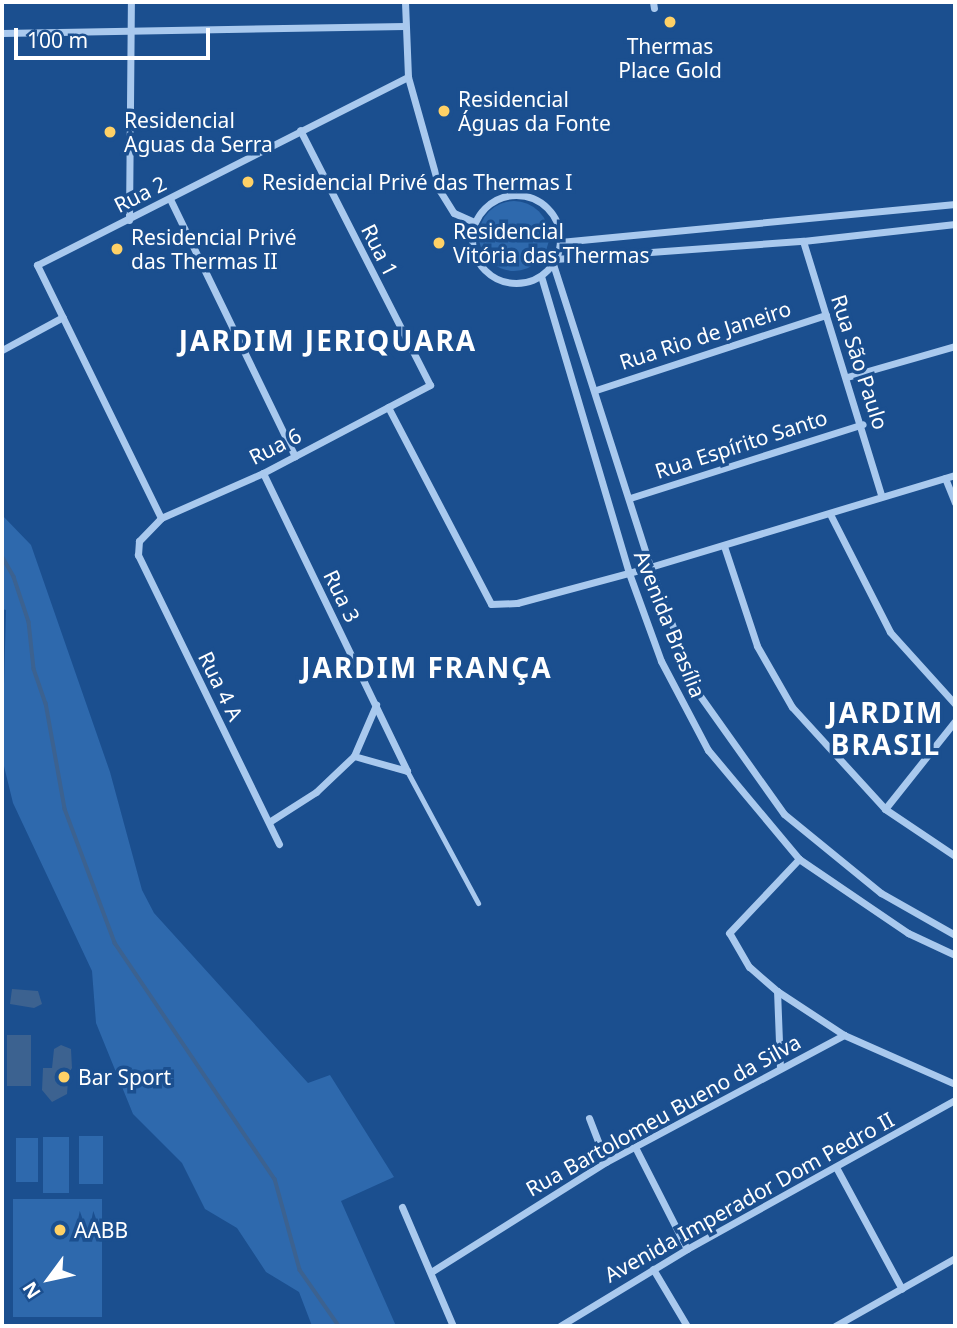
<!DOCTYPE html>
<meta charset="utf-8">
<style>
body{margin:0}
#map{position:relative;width:957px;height:1328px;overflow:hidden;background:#1b4f8f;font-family:"Noto Sans",sans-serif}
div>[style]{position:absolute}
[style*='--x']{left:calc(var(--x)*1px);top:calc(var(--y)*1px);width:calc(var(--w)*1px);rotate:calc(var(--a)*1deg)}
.green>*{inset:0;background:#2e69ad;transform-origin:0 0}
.round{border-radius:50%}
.water>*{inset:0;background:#3c6290;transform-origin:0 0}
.stream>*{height:3.5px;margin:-1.75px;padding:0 1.75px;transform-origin:1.75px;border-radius:1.75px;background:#3c6290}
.lane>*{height:5px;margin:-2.5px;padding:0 2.5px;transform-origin:2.5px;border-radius:2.5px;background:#a9c9ee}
.street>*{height:7px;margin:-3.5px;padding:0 3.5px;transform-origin:3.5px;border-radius:3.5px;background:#a9c9ee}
.street>.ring{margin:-3.5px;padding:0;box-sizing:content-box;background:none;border:7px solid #a9c9ee;border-radius:50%}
.dots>*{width:19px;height:19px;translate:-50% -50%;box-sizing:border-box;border:4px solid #1b4f8f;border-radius:50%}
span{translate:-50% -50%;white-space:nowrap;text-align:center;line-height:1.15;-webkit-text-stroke:7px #1b4f8f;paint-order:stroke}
.poi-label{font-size:21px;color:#fff}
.left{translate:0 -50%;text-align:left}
.street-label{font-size:21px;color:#fff}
.district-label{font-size:28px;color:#fff;font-weight:700;letter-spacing:2px}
.frame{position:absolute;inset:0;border:4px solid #fff;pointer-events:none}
.north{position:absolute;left:14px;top:1244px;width:70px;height:70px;-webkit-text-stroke:5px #1b4f8f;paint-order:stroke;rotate:237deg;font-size:19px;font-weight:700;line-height:28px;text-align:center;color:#fff}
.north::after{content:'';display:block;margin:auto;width:24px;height:32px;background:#fff;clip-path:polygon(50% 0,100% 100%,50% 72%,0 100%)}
.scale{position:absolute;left:14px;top:28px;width:196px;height:32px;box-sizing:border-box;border:4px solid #fff;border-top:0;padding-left:9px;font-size:21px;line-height:24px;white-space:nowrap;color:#fff;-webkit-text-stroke:5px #1b4f8f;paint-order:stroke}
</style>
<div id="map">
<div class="green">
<div class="round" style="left:479px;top:201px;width:70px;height:70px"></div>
<div style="clip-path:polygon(2px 515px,31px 545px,110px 772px,142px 890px,154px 913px,308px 1083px,330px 1075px,394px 1177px,341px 1201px,396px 1326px,312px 1326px,299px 1292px,266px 1272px,237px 1228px,205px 1209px,182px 1163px,133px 1114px,96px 1023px,92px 971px,13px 803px,2px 758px,6px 610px,2px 609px)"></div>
<div style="left:79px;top:1136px;width:24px;height:48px"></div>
<div style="left:43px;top:1137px;width:26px;height:56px"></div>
<div style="left:16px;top:1138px;width:22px;height:44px"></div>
<div style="left:13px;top:1199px;width:89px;height:118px"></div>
</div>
<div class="water">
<div style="clip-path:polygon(12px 989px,38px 991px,42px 1004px,34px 1008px,10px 1004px)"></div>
<div style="left:31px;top:1035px;width:51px;height:24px;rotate:90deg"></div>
<div style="clip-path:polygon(61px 1045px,71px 1049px,72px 1068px,69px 1073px,59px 1074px,59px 1080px,68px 1081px,67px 1094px,52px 1102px,42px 1090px,43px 1068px,52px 1068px,54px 1049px)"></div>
</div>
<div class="stream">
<div style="--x:2;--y:556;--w:24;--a:60"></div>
<div style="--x:14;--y:577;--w:47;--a:71.6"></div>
<div style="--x:29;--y:622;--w:47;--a:83.9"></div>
<div style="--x:34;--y:669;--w:36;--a:71"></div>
<div style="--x:46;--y:703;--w:108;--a:79.8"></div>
<div style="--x:65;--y:809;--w:143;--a:69.5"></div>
<div style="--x:115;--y:943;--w:285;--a:55.9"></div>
<div style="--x:275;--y:1179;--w:94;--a:74.6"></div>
<div style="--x:300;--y:1270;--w:68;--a:55.1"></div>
</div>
<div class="lane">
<div style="--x:407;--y:771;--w:150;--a:61.7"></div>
</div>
<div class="street">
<div style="--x:405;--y:2;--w:75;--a:87.7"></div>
<div style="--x:408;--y:77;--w:118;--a:74.3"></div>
<div style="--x:440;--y:191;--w:26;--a:58"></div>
<div style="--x:454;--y:213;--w:22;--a:24"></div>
<div style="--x:653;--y:2;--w:6;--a:81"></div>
<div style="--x:2;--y:33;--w:403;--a:-1"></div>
<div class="ring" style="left:472px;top:195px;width:81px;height:81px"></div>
<div style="--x:170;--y:199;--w:286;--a:64.1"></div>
<div style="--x:129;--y:220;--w:218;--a:-89.5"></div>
<div style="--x:803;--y:241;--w:266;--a:72.9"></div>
<div style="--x:560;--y:242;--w:397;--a:-5.5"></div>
<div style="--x:555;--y:259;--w:249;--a:-4.2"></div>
<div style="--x:803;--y:241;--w:153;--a:-6.4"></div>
<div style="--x:553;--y:264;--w:318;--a:72.2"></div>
<div style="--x:650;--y:567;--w:135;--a:69.1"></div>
<div style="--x:698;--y:693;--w:148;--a:54.6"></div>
<div style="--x:784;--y:814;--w:125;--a:39.2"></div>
<div style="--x:881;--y:893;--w:85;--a:29.6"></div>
<div style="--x:541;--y:276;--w:310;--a:73.5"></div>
<div style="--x:629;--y:573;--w:94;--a:70"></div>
<div style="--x:661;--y:661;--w:101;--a:62.2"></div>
<div style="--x:708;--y:750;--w:142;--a:50.1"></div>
<div style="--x:799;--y:859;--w:132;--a:34.2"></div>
<div style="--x:908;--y:933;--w:52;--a:25.1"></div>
<div style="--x:2;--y:350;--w:69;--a:-28.4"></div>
<div style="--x:847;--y:377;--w:112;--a:-16"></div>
<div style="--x:596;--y:390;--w:242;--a:-18.1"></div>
<div style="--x:388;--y:407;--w:222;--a:62.4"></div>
<div style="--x:491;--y:604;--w:26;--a:-2"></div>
<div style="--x:517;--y:603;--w:138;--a:-15.1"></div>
<div style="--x:650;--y:567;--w:319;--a:-16.8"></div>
<div style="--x:263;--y:473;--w:331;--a:64.2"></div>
<div style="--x:945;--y:478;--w:27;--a:68"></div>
<div style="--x:630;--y:498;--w:244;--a:-17.6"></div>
<div style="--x:830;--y:514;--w:132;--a:63"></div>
<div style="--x:890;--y:632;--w:97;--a:47.9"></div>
<div style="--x:161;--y:518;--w:282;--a:-116.1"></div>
<div style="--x:37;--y:265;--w:416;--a:-26.9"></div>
<div style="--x:724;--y:546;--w:105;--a:71.7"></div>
<div style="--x:757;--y:646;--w:70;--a:60.2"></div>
<div style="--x:792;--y:707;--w:138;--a:47.6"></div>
<div style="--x:885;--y:809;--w:84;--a:33.9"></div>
<div style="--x:354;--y:756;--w:55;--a:15.8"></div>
<div style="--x:885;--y:809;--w:112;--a:-51.5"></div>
<div style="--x:269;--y:822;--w:56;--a:-32.6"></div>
<div style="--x:316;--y:792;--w:52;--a:-43.5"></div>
<div style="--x:354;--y:756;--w:56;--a:-66.7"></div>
<div style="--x:279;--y:844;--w:322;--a:-116"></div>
<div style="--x:138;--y:555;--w:14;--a:-86"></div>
<div style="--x:139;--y:541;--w:32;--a:-46"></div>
<div style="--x:161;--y:518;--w:111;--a:-23.8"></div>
<div style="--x:263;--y:473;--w:189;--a:-27.8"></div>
<div style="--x:430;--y:385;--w:286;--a:-117"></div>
<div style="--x:777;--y:991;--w:80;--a:33.3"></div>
<div style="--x:844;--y:1035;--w:121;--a:23.8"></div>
<div style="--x:780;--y:1068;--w:77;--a:-92.2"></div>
<div style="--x:777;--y:991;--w:37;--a:-139"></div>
<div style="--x:749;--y:967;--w:39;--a:-120"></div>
<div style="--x:729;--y:933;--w:102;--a:-46.6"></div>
<div style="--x:589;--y:1118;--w:47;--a:68.9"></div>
<div style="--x:635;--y:1147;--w:114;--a:63"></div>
<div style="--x:837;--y:1169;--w:136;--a:61.6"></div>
<div style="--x:402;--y:1207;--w:129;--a:66.8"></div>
<div style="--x:653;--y:1269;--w:66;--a:59.2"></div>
<div style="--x:431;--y:1272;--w:207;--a:-32.2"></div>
<div style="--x:606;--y:1162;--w:270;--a:-28.1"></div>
<div style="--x:560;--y:1326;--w:149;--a:-31.2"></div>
<div style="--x:687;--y:1249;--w:307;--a:-29.1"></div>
<div style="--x:835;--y:1326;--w:138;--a:-29.5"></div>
</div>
<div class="dots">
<div style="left:670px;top:22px;background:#ffd166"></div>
<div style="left:444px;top:111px;background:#ffd166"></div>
<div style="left:110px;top:132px;background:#ffd166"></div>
<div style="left:248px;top:182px;background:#ffd166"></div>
<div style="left:439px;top:243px;background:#ffd166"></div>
<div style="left:117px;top:249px;background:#ffd166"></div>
<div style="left:64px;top:1077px;background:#ffd166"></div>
<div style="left:60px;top:1230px;background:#ffd166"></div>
</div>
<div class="poi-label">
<span style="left:670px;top:58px">Thermas<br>Place Gold</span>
<span class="left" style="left:458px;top:111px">Residencial<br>Águas da Fonte</span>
<span class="left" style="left:124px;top:132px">Residencial<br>Aguas da Serra</span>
<span class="left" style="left:262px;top:182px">Residencial Privé das Thermas I</span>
<span class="left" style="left:453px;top:243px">Residencial<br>Vitória das Thermas</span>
<span class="left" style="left:131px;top:249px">Residencial Privé<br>das Thermas II</span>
<span class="left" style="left:78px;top:1077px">Bar Sport</span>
<span class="left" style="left:74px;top:1230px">AABB</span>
</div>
<div class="street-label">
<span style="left:140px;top:194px;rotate:-27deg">Rua 2</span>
<span style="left:380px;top:250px;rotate:63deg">Rua 1</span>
<span style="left:705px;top:335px;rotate:-18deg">Rua Rio de Janeiro</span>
<span style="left:860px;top:362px;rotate:72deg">Rua São Paulo</span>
<span style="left:741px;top:444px;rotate:-18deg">Rua Espírito Santo</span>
<span style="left:275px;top:446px;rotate:-27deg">Rua 6</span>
<span style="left:342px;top:596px;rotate:64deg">Rua 3</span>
<span style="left:670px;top:624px;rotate:68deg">Avenida Brasília</span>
<span style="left:221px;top:686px;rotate:64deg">Rua 4 A</span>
<span style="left:663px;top:1115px;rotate:-29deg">Rua Bartolomeu Bueno da Silva</span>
<span style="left:749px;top:1197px;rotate:-29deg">Avenida Imperador Dom Pedro II</span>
</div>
<div class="district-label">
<span style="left:328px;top:340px">JARDIM JERIQUARA</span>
<span style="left:427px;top:667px">JARDIM FRANÇA</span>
<span style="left:886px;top:728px">JARDIM<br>BRASIL</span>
</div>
<div class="frame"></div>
<div class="north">N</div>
<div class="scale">100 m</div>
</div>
